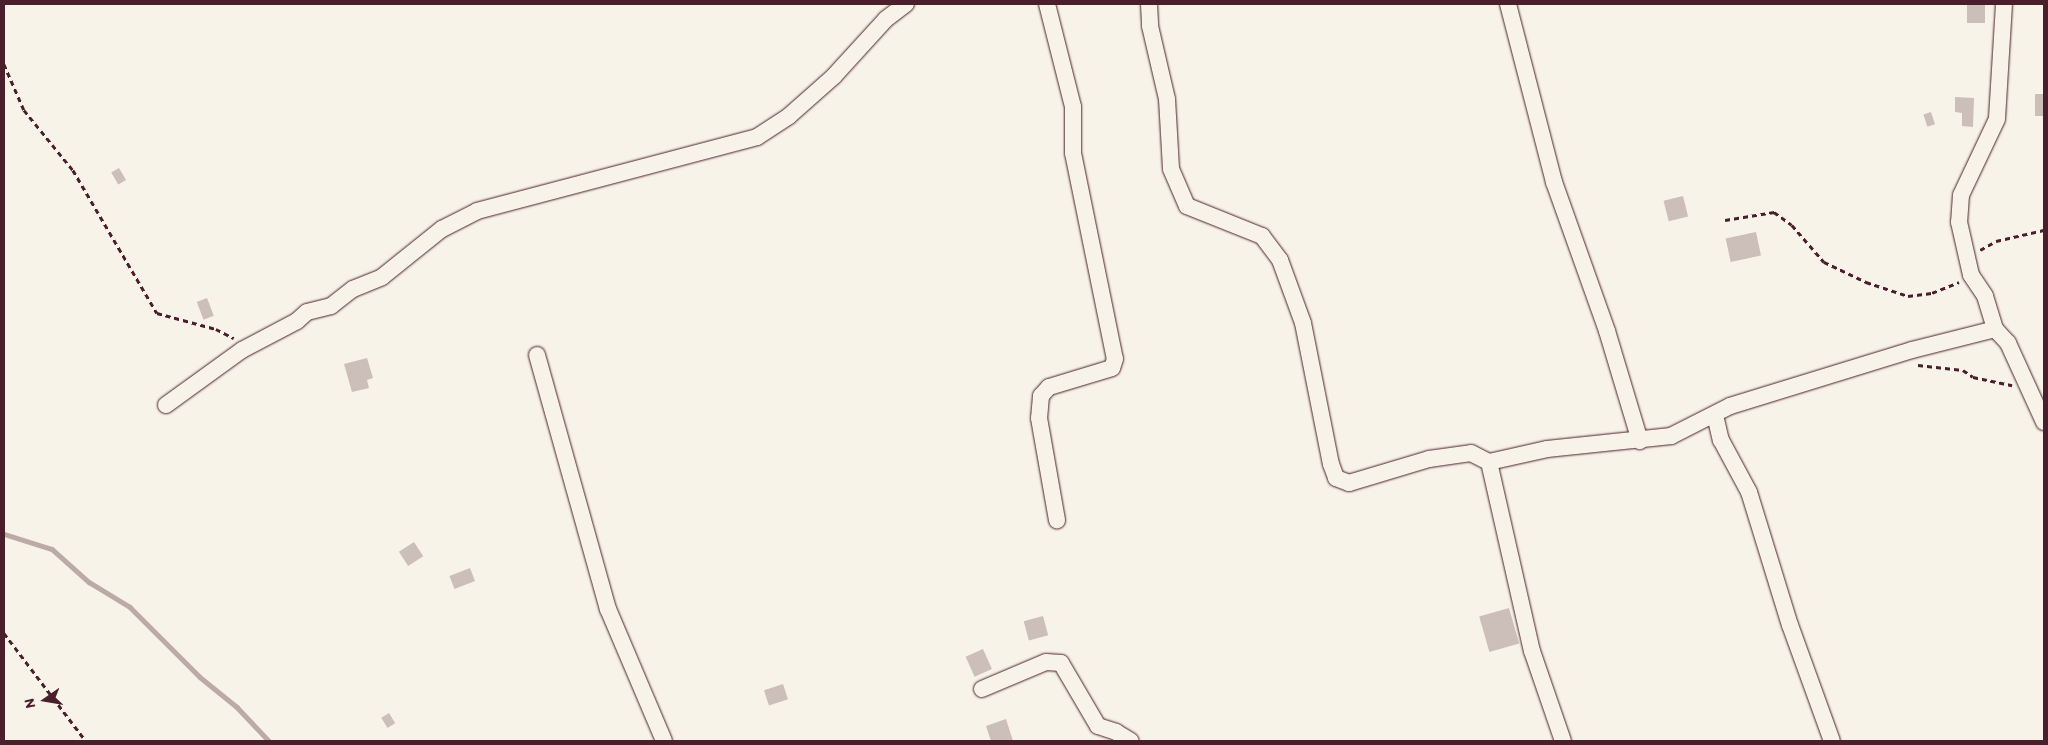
<!DOCTYPE html>
<style>
body{margin:0}
#map{position:relative;width:2048px;height:745px;overflow:hidden;background:#f7f3e8;font-family:Itim,sans-serif}
div>[style]{position:absolute}
[style*='--x']{left:calc(var(--x)*1px);top:calc(var(--y)*1px);width:calc(var(--w)*1px);rotate:calc(var(--a)*1deg)}
.stream>*{height:4.5px;margin:-2.25px;padding:0 2.25px;transform-origin:2.25px;border-radius:2.25px;background:#bcaaa7}
.building>*{inset:0;background:#ccbfb9;transform-origin:0 0}
.path>*{height:2.5px;margin-top:-1.25px;transform-origin:0;background:repeating-linear-gradient(90deg,#4a1f2b 0 5px,transparent 0 9px)}
.roads{filter:drop-shadow(0 0 1px #4a1f2b) drop-shadow(0 0 1px #4a1f2b)}
.minor>*{height:16px;margin:-8px;padding:0 8px;transform-origin:8px;border-radius:8px;background:#f7f3e8}
span{translate:-50% -50%;white-space:nowrap;text-align:center;line-height:1.15;-webkit-text-stroke:4px #f7f3e8;paint-order:stroke}
.frame{position:absolute;inset:0;border:5px solid #4a1f2b;pointer-events:none}
.north{position:absolute;left:20px;top:675px;width:50px;height:50px;-webkit-text-stroke:4px #f7f3e8;paint-order:stroke;rotate:257deg;font-size:14px;font-weight:700;line-height:20px;text-align:center;color:#4a1f2b}
.north::after{content:'';display:block;margin:auto;width:18px;height:22px;background:#4a1f2b;clip-path:polygon(50% 0,100% 100%,50% 72%,0 100%)}
</style>
<div id="map">
<div class="stream">
<div style="--x:4;--y:534;--w:50;--a:17.4"></div>
<div style="--x:52;--y:549;--w:50;--a:41.7"></div>
<div style="--x:89;--y:582;--w:48;--a:31.4"></div>
<div style="--x:130;--y:607;--w:99;--a:45"></div>
<div style="--x:200;--y:677;--w:48;--a:39"></div>
<div style="--x:237;--y:707;--w:47;--a:46.7"></div>
</div>
<div class="building">
<div style="left:1967px;top:4px;width:18px;height:19px"></div>
<div style="left:2035px;top:94px;width:9px;height:22px"></div>
<div style="clip-path:polygon(1955px 97px,1974px 98px,1973px 127px,1962px 126px,1962px 113px,1955px 112px)"></div>
<div style="left:1931px;top:112px;width:13px;height:8px;rotate:72deg"></div>
<div style="left:119px;top:168px;width:14px;height:9px;rotate:60deg"></div>
<div style="left:1683px;top:196px;width:21px;height:20px;rotate:76deg"></div>
<div style="left:1756px;top:232px;width:24px;height:31px;rotate:78deg"></div>
<div style="left:207px;top:298px;width:19px;height:11px;rotate:69deg"></div>
<div style="clip-path:polygon(367px 358px,373px 378px,367px 380px,369px 388px,352px 392px,344px 364px)"></div>
<div style="left:414px;top:542px;width:17px;height:18px;rotate:57deg"></div>
<div style="left:470px;top:568px;width:14px;height:22px;rotate:69deg"></div>
<div style="left:1509px;top:608px;width:37px;height:31px;rotate:74deg"></div>
<div style="left:1043px;top:616px;width:20px;height:20px;rotate:75deg"></div>
<div style="left:983px;top:649px;width:22px;height:19px;rotate:66deg"></div>
<div style="left:783px;top:684px;width:16px;height:20px;rotate:72deg"></div>
<div style="left:389px;top:713px;width:12px;height:9px;rotate:59deg"></div>
<div style="clip-path:polygon(1006px 719px,1013px 741px,991px 741px,986px 726px)"></div>
</div>
<div class="path">
<div style="--x:4;--y:64;--w:50;--a:66.5"></div>
<div style="--x:24;--y:110;--w:77;--a:50.8"></div>
<div style="--x:73;--y:170;--w:166;--a:59.6"></div>
<div style="--x:157;--y:313;--w:61;--a:15.2"></div>
<div style="--x:216;--y:329;--w:20;--a:27"></div>
<div style="--x:1725;--y:220;--w:50;--a:-9.3"></div>
<div style="--x:1774;--y:212;--w:22;--a:36"></div>
<div style="--x:1792;--y:225;--w:49;--a:49.1"></div>
<div style="--x:1824;--y:262;--w:47;--a:25.5"></div>
<div style="--x:1866;--y:282;--w:44;--a:18.4"></div>
<div style="--x:1908;--y:296;--w:24;--a:-7"></div>
<div style="--x:1932;--y:293;--w:29;--a:-22"></div>
<div style="--x:1980;--y:250;--w:18;--a:-29"></div>
<div style="--x:1996;--y:241;--w:49;--a:-12.9"></div>
<div style="--x:1918;--y:365;--w:45;--a:6.3"></div>
<div style="--x:1963;--y:370;--w:12;--a:35"></div>
<div style="--x:1973;--y:377;--w:40;--a:12"></div>
<div style="--x:4;--y:633;--w:136;--a:52.8"></div>
</div>
<div class="roads">
<div class="minor">
<div style="--x:1047;--y:4;--w:106;--a:75.8"></div>
<div style="--x:1073;--y:107;--w:46;--a:90"></div>
<div style="--x:1073;--y:153;--w:210;--a:78.5"></div>
<div style="--x:1115;--y:359;--w:9;--a:108"></div>
<div style="--x:1112;--y:368;--w:66;--a:163.2"></div>
<div style="--x:1049;--y:387;--w:12;--a:132"></div>
<div style="--x:1041;--y:396;--w:22;--a:95"></div>
<div style="--x:1039;--y:418;--w:104;--a:80"></div>
<div style="--x:1149;--y:4;--w:22;--a:87"></div>
<div style="--x:1150;--y:26;--w:75;--a:76.9"></div>
<div style="--x:1167;--y:99;--w:70;--a:86.7"></div>
<div style="--x:1171;--y:169;--w:40;--a:66.6"></div>
<div style="--x:1187;--y:206;--w:81;--a:21.8"></div>
<div style="--x:1262;--y:236;--w:30;--a:53"></div>
<div style="--x:1280;--y:260;--w:67;--a:69.9"></div>
<div style="--x:1303;--y:323;--w:144;--a:78.8"></div>
<div style="--x:1331;--y:464;--w:15;--a:70"></div>
<div style="--x:1336;--y:478;--w:14;--a:21"></div>
<div style="--x:1349;--y:483;--w:84;--a:-16.7"></div>
<div style="--x:1429;--y:459;--w:42;--a:-8.1"></div>
<div style="--x:1471;--y:453;--w:20;--a:27"></div>
<div style="--x:1489;--y:462;--w:59;--a:-12.6"></div>
<div style="--x:1547;--y:449;--w:125;--a:-6"></div>
<div style="--x:1671;--y:436;--w:66;--a:-27"></div>
<div style="--x:1730;--y:406;--w:190;--a:-17.1"></div>
<div style="--x:1912;--y:350;--w:86;--a:-14.2"></div>
<div style="--x:1508;--y:4;--w:184;--a:75.5"></div>
<div style="--x:1554;--y:182;--w:158;--a:70.4"></div>
<div style="--x:1607;--y:331;--w:115;--a:73.3"></div>
<div style="--x:2004;--y:4;--w:115;--a:93.5"></div>
<div style="--x:1997;--y:119;--w:84;--a:115.3"></div>
<div style="--x:1961;--y:195;--w:27;--a:94"></div>
<div style="--x:1959;--y:222;--w:54;--a:77.2"></div>
<div style="--x:1971;--y:275;--w:25;--a:56"></div>
<div style="--x:1985;--y:296;--w:34;--a:73"></div>
<div style="--x:1995;--y:329;--w:19;--a:47"></div>
<div style="--x:2008;--y:343;--w:87;--a:65.5"></div>
<div style="--x:537;--y:355;--w:264;--a:74.4"></div>
<div style="--x:608;--y:609;--w:143;--a:67"></div>
<div style="--x:166;--y:405;--w:94;--a:-35.9"></div>
<div style="--x:242;--y:350;--w:62;--a:-27.8"></div>
<div style="--x:297;--y:321;--w:13;--a:-42"></div>
<div style="--x:307;--y:312;--w:25;--a:-14"></div>
<div style="--x:331;--y:306;--w:28;--a:-38"></div>
<div style="--x:353;--y:289;--w:31;--a:-22"></div>
<div style="--x:382;--y:277;--w:77;--a:-38.7"></div>
<div style="--x:442;--y:229;--w:39;--a:-27"></div>
<div style="--x:477;--y:211;--w:290;--a:-14.8"></div>
<div style="--x:757;--y:137;--w:38;--a:-33"></div>
<div style="--x:789;--y:116;--w:60;--a:-41.6"></div>
<div style="--x:834;--y:76;--w:77;--a:-47.6"></div>
<div style="--x:886;--y:19;--w:25;--a:-37"></div>
<div style="--x:1715;--y:415;--w:26;--a:77"></div>
<div style="--x:1721;--y:440;--w:59;--a:61.7"></div>
<div style="--x:1749;--y:492;--w:139;--a:72.9"></div>
<div style="--x:1790;--y:625;--w:123;--a:70.1"></div>
<div style="--x:1489;--y:462;--w:194;--a:77.2"></div>
<div style="--x:1532;--y:651;--w:95;--a:71"></div>
<div style="--x:982;--y:689;--w:69;--a:-22.9"></div>
<div style="--x:1046;--y:662;--w:15;--a:4"></div>
<div style="--x:1061;--y:663;--w:73;--a:59.6"></div>
<div style="--x:1098;--y:726;--w:19;--a:18"></div>
<div style="--x:1116;--y:732;--w:17;--a:31"></div>
</div>
</div>
<div class="frame"></div>
<div class="north">N</div>
</div>
